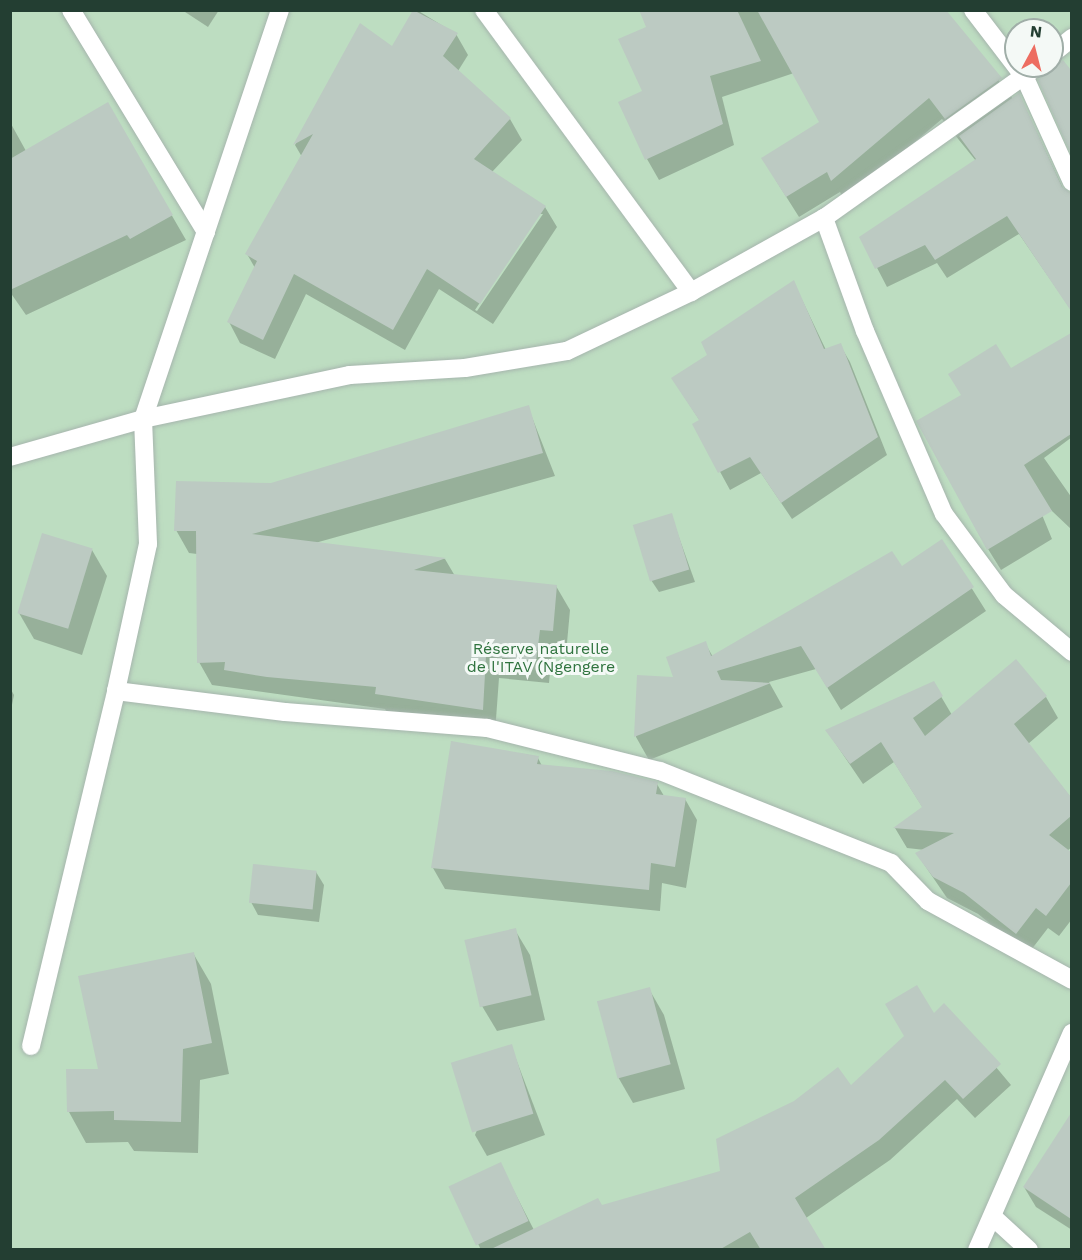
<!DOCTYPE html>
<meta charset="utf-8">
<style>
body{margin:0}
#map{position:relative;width:1082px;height:1260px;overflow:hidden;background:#e3ede7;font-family:"Work Sans",sans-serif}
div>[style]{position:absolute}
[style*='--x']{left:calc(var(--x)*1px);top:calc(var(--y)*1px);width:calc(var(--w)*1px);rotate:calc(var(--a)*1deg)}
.green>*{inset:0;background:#bdddc1}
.shadow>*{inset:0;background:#0003}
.building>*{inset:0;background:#bccac2;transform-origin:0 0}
.roads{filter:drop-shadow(0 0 2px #a6b5ad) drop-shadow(0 0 2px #a6b5ad)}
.minor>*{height:18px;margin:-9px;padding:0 9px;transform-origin:9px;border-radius:9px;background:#fff}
span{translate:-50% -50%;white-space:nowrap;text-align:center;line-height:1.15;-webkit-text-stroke:6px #f4f9f6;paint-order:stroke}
.park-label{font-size:16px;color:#2f733e}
.frame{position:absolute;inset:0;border:12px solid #233e32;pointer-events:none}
.north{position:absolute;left:1004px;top:18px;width:60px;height:60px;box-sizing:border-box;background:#f4f9f6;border:2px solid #a0aea8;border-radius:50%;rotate:7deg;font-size:16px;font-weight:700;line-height:24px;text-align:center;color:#233e32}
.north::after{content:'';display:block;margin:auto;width:21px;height:27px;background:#ed6d61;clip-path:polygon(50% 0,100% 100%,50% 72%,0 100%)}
</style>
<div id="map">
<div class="green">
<div style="clip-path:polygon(evenodd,11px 11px,1071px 11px,1071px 1249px,11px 1249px,11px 11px,1016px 30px,1052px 30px,1052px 66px,1016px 66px,1016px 30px)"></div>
</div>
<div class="shadow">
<div style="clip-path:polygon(182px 10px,219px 10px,208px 27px)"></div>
<div style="clip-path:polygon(evenodd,417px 10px,456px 34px,468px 55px,458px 71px,510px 119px,522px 140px,492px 172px,545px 207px,557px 227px,493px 324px,439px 289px,405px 350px,306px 294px,275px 359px,240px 343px,229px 322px,255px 268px,247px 254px,302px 157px,295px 145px,361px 25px,392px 48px,417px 10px,539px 214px,543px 214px,477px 311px,475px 310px,539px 214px)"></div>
<div style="clip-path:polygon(640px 10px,944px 10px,1013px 99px,1019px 95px,1068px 199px,1072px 311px,1019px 234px,947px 278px,937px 263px,887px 287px,861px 237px,976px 161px,942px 119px,845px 201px,840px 192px,799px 217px,775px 179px,821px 122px,794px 73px,722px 97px,734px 145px,659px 180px,647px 159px,648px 28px)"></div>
<div style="clip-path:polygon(1062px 62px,1072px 72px,1072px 150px,1040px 80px,1050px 66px)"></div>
<div style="clip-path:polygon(108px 105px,186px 240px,26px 315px,10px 292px,10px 122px,26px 151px)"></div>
<div style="clip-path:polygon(794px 283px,826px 350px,840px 345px,850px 362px,887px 455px,792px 519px,761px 473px,730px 490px,694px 424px,700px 421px,673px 379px,709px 356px)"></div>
<div style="clip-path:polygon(1027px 360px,1072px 437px,1044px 458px,1072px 498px,1072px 530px,1033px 493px,1052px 539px,1001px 570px,988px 549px,1010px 370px)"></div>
<div style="clip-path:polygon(528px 407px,555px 476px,315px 543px,445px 559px,455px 576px,556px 586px,570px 610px,566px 654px,552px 653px,549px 683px,499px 678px,495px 733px,390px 717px,385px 709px,212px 685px,199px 662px,197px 554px,189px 553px,176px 530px,271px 484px)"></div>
<div style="clip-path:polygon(671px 515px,695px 582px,659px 592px,651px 580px)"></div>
<div style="clip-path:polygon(942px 541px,986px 611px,841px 710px,816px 669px,769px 682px,783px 707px,649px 760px,636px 737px,639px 676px,676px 679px,705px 643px,713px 657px,902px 568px)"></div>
<div style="clip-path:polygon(92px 550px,107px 576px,82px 655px,34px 639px,19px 613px)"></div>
<div style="clip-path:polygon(933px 683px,952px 715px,1046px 697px,1058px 718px,1028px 744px,1072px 799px,1072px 847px,1067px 851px,1072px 854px,1072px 919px,1059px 936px,1048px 928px,1028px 954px,978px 914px,947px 898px,917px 854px,925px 850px,907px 848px,895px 828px,923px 808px,894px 762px,863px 784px,827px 731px)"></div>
<div style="clip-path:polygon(10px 688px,14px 695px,10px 715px)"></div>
<div style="clip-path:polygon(538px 758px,542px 766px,657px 784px,664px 796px,685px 799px,697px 820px,686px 888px,662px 883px,660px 911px,445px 889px,433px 868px)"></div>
<div style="clip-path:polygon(316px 872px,324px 885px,319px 922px,258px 915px,251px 902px)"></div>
<div style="clip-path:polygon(515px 930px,530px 955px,545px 1020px,497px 1031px,482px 1006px)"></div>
<div style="clip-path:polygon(193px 953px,211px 984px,229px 1074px,200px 1080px,198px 1153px,134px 1151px,128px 1142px,86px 1143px,69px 1112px)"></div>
<div style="clip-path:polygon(649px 989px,664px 1015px,685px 1089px,633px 1103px,618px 1077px)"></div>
<div style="clip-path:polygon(944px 1005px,1011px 1085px,975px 1118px,957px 1099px,890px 1160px,806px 1218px,825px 1250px,481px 1250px,451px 1187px,500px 1164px,534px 1230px,722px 1172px,851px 1088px)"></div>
<div style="clip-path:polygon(511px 1046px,545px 1135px,487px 1156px,475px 1135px)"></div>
<div style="clip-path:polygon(1051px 1147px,1072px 1160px,1072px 1230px,1036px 1207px,1024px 1187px)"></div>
</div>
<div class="building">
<div style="clip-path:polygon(413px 10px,458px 33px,443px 56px,511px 118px,474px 159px,546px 206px,480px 304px,427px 269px,393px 330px,294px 274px,263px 340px,227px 322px,257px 261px,245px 254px,313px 134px,293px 145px,360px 23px,392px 46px)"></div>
<div style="clip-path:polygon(639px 10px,737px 10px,761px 61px,710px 76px,723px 124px,645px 160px,618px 102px,642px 91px,618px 39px,646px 27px)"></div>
<div style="clip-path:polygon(757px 10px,946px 10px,1002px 78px,945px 119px,929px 98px,831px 181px,827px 172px,786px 197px,761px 158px,819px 122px)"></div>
<div style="clip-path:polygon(1063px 60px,1071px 70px,1071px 154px,1038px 80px)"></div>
<div style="clip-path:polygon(1019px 93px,1062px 187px,1071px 193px,1071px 311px,1007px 216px,935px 260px,925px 245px,875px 269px,859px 237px,976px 159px,959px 136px)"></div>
<div style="clip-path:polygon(108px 102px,173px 215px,130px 239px,127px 235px,10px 290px,10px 159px)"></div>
<div style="clip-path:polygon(794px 280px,824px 349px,841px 343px,878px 437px,781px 503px,750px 457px,718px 473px,692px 424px,699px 420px,671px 378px,707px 355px,701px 342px)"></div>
<div style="clip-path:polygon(1071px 333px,1071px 434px,1024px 465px,1052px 511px,987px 550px,916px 421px,961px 395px,948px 374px,996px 344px,1011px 368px)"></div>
<div style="clip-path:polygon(529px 405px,543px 453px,252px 534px,446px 558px,414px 570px,557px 585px,553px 631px,540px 630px,536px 661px,486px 656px,483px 710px,375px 694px,376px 687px,267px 677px,224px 670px,225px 662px,197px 663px,196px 531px,174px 531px,176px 481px,271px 483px)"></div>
<div style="left:672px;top:513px;width:59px;height:41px;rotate:73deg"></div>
<div style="left:42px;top:533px;width:53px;height:84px;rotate:17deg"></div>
<div style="clip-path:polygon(942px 539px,974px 587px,827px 688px,801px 646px,717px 671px,721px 680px,771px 683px,634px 737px,637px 675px,673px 677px,666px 657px,706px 641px,711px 656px,892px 551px,902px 566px)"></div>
<div style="clip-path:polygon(1016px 659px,1047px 696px,1014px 724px,1071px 797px,1071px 816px,1049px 835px,1071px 852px,1071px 883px,1046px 916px,1036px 908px,1016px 934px,964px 893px,933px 877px,915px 853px,954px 833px,893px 828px,922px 807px,881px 742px,850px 764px,825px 730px,934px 681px,943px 696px,913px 718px,925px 736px)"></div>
<div style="clip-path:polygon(451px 741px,539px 756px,537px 764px,612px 771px,658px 782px,656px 794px,686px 798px,675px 867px,651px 863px,649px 890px,431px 868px)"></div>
<div style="left:253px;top:864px;width:64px;height:39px;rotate:6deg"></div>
<div style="left:516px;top:928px;width:69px;height:53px;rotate:77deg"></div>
<div style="clip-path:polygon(194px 952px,212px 1043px,183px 1049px,181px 1122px,114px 1120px,114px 1111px,67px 1112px,66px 1069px,98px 1069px,78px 976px)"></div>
<div style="clip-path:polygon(917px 985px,934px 1013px,944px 1003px,1001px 1064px,963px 1099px,945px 1080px,879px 1140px,795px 1198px,826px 1250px,761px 1250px,750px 1232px,719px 1250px,489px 1250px,598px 1198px,602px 1205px,720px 1171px,716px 1139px,794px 1101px,838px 1067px,851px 1085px,904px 1036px,885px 1004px)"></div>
<div style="left:650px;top:987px;width:80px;height:55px;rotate:75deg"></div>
<div style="left:512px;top:1044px;width:73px;height:64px;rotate:73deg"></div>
<div style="clip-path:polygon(1071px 1113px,1071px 1219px,1023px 1187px)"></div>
<div style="left:501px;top:1162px;width:65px;height:58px;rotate:65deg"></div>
</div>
<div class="roads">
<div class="minor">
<div style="--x:71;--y:10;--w:260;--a:58.7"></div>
<div style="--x:280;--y:10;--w:431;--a:108.5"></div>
<div style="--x:143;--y:419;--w:125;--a:87.7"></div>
<div style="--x:148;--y:544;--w:150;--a:102.3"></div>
<div style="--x:116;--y:691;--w:170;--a:7.1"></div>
<div style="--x:285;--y:712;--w:203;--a:4.5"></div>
<div style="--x:487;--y:728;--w:178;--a:14"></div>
<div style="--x:660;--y:771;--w:249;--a:21.7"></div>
<div style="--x:891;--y:863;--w:53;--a:45.8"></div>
<div style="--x:928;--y:901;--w:164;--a:28.7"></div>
<div style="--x:484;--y:10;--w:350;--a:53.7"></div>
<div style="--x:973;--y:10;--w:86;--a:52.6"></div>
<div style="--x:1025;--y:78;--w:114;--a:65.7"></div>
<div style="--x:1052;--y:54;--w:26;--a:-39"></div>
<div style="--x:824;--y:218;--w:120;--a:70.1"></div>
<div style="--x:865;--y:331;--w:199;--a:66.7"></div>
<div style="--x:944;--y:514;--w:101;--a:53.5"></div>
<div style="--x:1004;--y:595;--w:89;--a:40"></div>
<div style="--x:10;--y:457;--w:138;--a:-15.9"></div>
<div style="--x:143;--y:419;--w:212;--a:-12"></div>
<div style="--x:350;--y:375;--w:115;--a:-3.5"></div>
<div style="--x:465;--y:368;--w:103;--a:-9.5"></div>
<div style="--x:567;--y:351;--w:137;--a:-25.4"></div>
<div style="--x:691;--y:292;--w:152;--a:-29.1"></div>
<div style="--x:824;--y:218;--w:262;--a:-35.4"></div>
<div style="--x:31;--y:1046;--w:365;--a:-76.5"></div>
<div style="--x:993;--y:1217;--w:49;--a:42.5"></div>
<div style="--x:977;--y:1250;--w:237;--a:-66.4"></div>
</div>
</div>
<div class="park-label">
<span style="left:541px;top:658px">Réserve naturelle<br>de l'ITAV (Ngengere</span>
</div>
<div class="frame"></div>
<div class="north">N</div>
</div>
